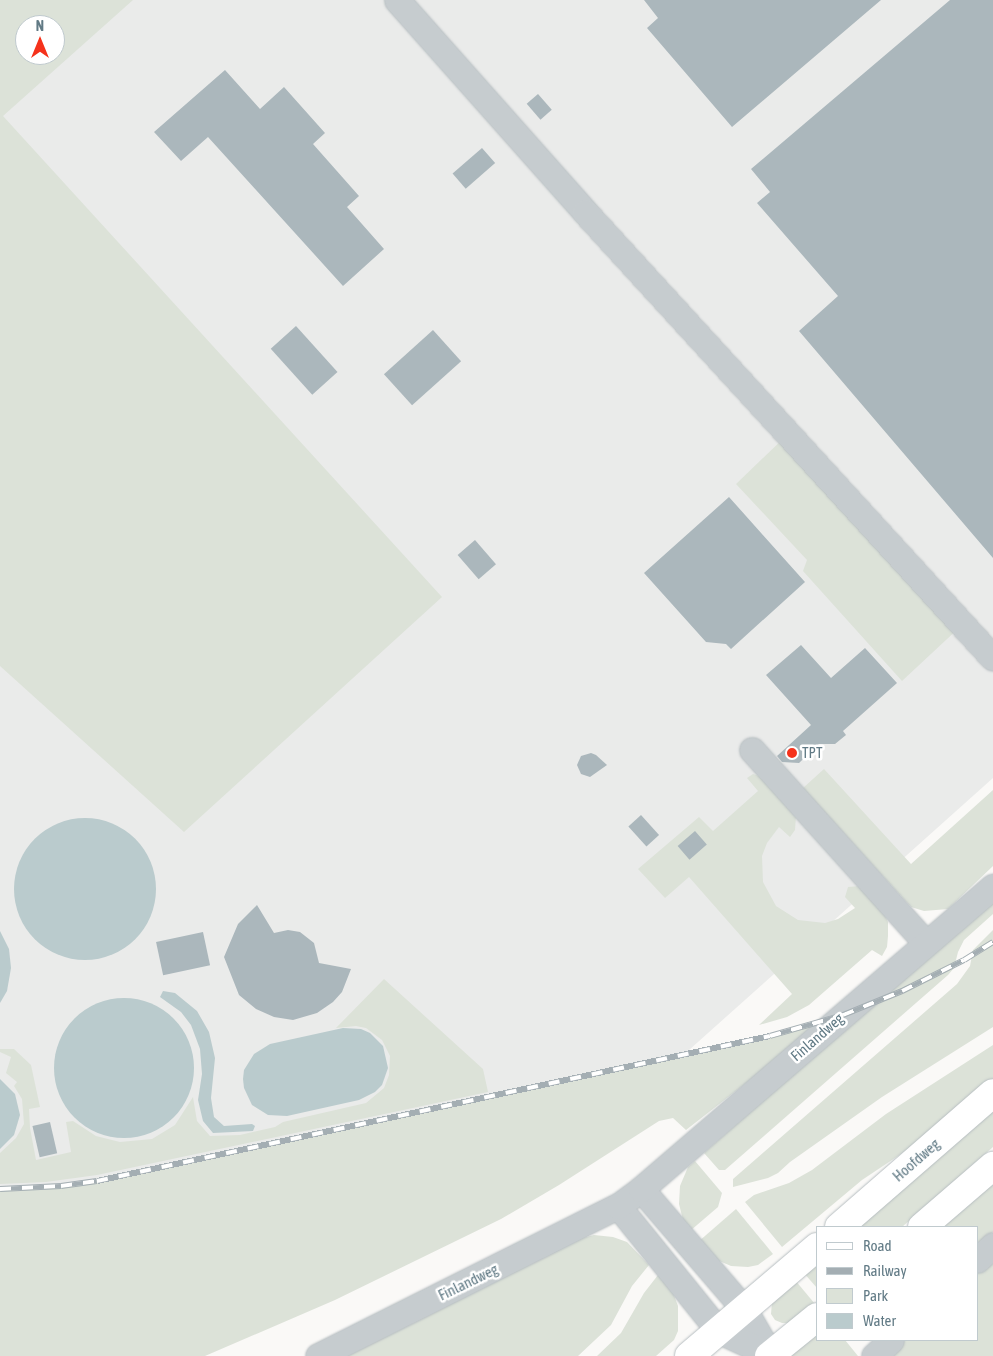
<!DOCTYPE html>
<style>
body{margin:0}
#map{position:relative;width:993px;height:1356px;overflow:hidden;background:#faf9f7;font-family:"Asap Condensed",sans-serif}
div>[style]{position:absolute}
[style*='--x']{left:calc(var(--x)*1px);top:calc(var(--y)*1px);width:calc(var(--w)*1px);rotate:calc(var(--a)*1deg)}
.built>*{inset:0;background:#eaebea}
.green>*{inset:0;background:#dce2d8}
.water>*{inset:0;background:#bacbcd}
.round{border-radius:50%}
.building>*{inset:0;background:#abb7bc;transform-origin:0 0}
.roads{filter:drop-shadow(0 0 1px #b7bec1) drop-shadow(0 0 1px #b7bec1)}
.minor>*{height:25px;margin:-12.5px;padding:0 12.5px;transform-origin:12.5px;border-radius:12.5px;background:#c6cccf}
.major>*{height:28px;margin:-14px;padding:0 14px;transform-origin:14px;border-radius:14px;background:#fff}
.rail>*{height:5.5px;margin-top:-2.75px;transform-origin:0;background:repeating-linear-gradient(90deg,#fff 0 11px,#a4aeb3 0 22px);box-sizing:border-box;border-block:1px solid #a4aeb3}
.dots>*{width:14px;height:14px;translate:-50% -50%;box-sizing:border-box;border:2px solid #fff;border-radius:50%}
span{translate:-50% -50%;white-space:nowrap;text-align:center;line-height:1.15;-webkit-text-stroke:5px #fff;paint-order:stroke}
.poi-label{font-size:15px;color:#617a85}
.left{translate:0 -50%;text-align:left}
.street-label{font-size:15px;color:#617a85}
.legend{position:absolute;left:816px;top:1226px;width:162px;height:115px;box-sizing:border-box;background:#fff;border:1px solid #c0cace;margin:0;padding:6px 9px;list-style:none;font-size:15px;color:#617a85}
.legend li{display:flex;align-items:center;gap:10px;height:25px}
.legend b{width:25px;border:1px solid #c0cace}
.north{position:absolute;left:15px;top:15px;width:50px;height:50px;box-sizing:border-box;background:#fff;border:1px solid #c0cace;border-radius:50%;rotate:0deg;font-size:14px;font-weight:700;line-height:20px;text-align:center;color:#617a85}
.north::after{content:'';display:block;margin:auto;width:18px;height:22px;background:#f5321b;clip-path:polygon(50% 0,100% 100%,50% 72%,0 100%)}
</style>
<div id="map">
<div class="built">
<div style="clip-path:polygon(evenodd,0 0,993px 0,993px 778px,622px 1110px,0 1356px,0 0,25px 25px,55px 25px,55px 55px,25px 55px,25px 25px)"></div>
</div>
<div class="green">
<div style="clip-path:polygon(evenodd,0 0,133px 0,3px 116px,442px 597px,184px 832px,0 666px,0 0,25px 25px,55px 25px,55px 55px,25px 55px,25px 25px)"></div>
<div style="clip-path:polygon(786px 436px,961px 626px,902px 681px,803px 571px,807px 560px,736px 484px)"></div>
<div style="clip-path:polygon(824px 769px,911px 864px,993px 790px,993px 866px,948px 909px,924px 911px,911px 907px,803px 788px)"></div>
<div style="clip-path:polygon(753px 774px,762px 777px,796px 816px,795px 830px,790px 837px,779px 827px,767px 843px,762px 856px,763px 882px,776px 906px,798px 920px,825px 923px,838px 919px,855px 908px,845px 897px,848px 887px,860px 886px,883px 911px,888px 922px,888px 936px,887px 947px,882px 956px,872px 950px,809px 1005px,787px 1017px,759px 1025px,792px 994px,689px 877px,665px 898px,638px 869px,699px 817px,713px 831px,758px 791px,747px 778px)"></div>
<div style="clip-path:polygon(993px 898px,993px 914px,964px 940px,958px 952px,954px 968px,948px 975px,725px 1170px,719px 1170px,704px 1153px)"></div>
<div style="clip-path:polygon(993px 930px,993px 1027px,882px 1097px,790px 1162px,778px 1173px,768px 1178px,733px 1187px,733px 1179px,957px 984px,970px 966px,973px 950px)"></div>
<div style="clip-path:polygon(384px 979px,483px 1069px,488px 1092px,97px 1175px,46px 1182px,0 1184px,0 1153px,16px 1138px,24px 1124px,22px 1099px,14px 1086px,17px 1082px,6px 1073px,11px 1057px,0 1052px,0 1049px,14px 1049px,31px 1065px,40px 1107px,29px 1109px,30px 1128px,36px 1160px,71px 1152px,66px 1122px,73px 1121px,96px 1136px,120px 1142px,152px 1139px,175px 1125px,193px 1097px,197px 1121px,210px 1136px,240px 1135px,275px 1127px,283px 1122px,366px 1103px,384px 1088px,389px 1075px,390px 1056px,382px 1040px,366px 1028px,356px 1026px,336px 1028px)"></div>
<div style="clip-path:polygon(818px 1023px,773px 1062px,686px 1130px,673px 1118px,659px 1121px,559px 1185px,501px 1219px,335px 1300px,205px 1356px,0 1356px,0 1189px,26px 1190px,106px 1179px,761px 1040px)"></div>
<div style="clip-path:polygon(993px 1045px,993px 1079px,925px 1138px,862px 1180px,782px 1247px,745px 1202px,754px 1195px,789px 1183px,812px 1170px,886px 1114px)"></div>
<div style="clip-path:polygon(993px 1108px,993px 1147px,902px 1227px,855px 1227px)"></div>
<div style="clip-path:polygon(695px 1161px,722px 1193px,718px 1207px,690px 1231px,683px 1220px,679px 1204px,680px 1186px,688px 1167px)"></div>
<div style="clip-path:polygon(993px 1179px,993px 1232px,977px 1247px,977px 1227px,936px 1227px)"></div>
<div style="clip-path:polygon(736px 1209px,773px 1254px,758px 1265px,748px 1267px,731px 1266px,717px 1260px,698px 1242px)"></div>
<div style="clip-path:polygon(594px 1235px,613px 1237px,627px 1242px,649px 1265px,632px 1286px,611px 1325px,578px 1356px,336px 1356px,574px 1240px)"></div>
<div style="clip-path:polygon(993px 1255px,993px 1356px,886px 1356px,904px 1340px,977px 1340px,977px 1271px)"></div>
<div style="clip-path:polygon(817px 1261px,817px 1288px,803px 1272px)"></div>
<div style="clip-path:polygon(658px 1275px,672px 1290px,678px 1306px,678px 1331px,674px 1340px,656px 1356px,597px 1356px,621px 1333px,644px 1293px)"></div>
<div style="clip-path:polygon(795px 1280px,815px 1304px,789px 1323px,782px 1323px,775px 1320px,771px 1314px,772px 1302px)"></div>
<div style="clip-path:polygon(817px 1330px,817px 1340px,845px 1340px,858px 1356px,790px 1356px)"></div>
</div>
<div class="water">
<div class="round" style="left:14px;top:818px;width:142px;height:142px"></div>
<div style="clip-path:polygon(0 931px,9px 949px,11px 968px,7px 991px,0 1003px)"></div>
<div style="clip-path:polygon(163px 991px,175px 993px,197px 1011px,209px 1032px,215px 1058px,211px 1098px,214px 1117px,224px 1126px,252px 1124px,255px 1126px,253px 1131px,213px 1133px,203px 1121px,198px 1100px,202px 1074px,200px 1049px,191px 1025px,181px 1012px,160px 997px)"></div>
<div class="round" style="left:54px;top:998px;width:140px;height:140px"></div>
<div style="clip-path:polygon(343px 1028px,361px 1029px,370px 1033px,383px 1046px,388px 1068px,382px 1085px,375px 1092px,359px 1100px,287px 1116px,268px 1115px,252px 1105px,244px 1088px,243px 1079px,244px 1070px,254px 1054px,270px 1044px)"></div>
<div style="clip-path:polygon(0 1079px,15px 1094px,20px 1115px,14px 1135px,0 1149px)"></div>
</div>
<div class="building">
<div style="clip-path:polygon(644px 0,881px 0,732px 127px,647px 28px,658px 18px)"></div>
<div style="clip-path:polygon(950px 0,993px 0,993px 558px,799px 331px,838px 296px,757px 203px,770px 192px,751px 169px)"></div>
<div style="clip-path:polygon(225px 70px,260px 109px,284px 87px,325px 133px,313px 144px,359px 196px,347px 207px,384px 249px,343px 286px,208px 137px,181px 161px,154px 132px)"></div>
<div style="left:538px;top:94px;width:21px;height:15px;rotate:49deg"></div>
<div style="left:482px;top:148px;width:20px;height:39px;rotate:49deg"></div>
<div style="left:296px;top:326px;width:62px;height:34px;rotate:48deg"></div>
<div style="left:433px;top:330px;width:42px;height:66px;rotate:48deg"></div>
<div style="clip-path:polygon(729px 497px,805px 582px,731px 649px,726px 644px,706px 642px,644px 573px)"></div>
<div style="left:475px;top:540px;width:32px;height:23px;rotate:49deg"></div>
<div style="clip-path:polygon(801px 645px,831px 678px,865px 648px,897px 683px,843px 731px,846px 735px,835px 744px,819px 744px,799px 763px,782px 762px,777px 756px,811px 725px,766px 675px)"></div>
<div style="clip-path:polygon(591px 753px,596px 755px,607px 765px,590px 777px,581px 774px,577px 765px,581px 756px)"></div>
<div style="left:641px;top:815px;width:27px;height:17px;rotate:48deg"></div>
<div style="left:695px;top:831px;width:18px;height:23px;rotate:49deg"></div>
<div style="clip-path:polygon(257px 905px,274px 933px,288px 930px,300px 932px,314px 943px,319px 963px,351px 969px,342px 992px,333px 1002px,317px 1013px,293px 1020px,274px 1017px,256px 1009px,239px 995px,224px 957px,238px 924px)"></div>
<div style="left:203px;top:932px;width:34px;height:48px;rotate:78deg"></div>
<div style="left:50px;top:1122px;width:32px;height:18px;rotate:77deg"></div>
</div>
<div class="roads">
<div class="minor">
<div style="--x:397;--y:0;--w:283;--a:48.4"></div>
<div style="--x:585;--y:212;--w:604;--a:47.55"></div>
<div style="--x:752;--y:750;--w:260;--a:48"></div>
<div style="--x:641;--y:1189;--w:158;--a:49.4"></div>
<div style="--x:744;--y:1309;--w:54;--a:60.1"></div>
<div style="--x:618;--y:1206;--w:161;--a:51.1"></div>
<div style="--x:719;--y:1331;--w:57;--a:24.8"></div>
<div style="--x:977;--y:1260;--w:22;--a:-43"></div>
<div style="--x:318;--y:1356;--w:335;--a:-26.6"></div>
<div style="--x:618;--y:1206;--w:29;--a:-36"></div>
<div style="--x:641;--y:1189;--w:464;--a:-40.7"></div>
<div style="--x:874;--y:1356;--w:23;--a:-43"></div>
</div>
<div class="major">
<div style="--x:839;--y:1227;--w:204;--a:-41"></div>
<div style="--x:922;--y:1227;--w:94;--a:-40.7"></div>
<div style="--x:689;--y:1356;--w:168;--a:-40.4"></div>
<div style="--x:769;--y:1356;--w:62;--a:-39.1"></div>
</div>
</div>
<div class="rail">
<div style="--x:0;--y:1189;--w:61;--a:-2.8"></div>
<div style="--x:61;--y:1186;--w:36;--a:-8"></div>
<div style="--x:97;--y:1181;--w:688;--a:-12.16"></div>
<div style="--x:770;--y:1036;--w:76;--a:-16"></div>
<div style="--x:843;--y:1015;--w:64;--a:-22.1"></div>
<div style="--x:902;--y:991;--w:69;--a:-26.6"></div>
<div style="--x:964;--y:960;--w:34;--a:-32"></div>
</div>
<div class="dots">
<div style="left:792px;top:753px;background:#f5321b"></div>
</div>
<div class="poi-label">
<span class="left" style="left:802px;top:753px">TPT</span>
</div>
<div class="street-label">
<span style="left:817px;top:1037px;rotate:-41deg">Finlandweg</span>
<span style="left:916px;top:1160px;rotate:-41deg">Hoofdweg</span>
<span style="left:468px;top:1282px;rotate:-26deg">Finlandweg</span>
</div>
<ul class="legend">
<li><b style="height:6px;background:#fff"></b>Road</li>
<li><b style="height:6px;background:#a4aeb3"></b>Railway</li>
<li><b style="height:14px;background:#dce2d8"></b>Park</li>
<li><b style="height:14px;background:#bacbcd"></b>Water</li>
</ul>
<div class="north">N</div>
</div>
